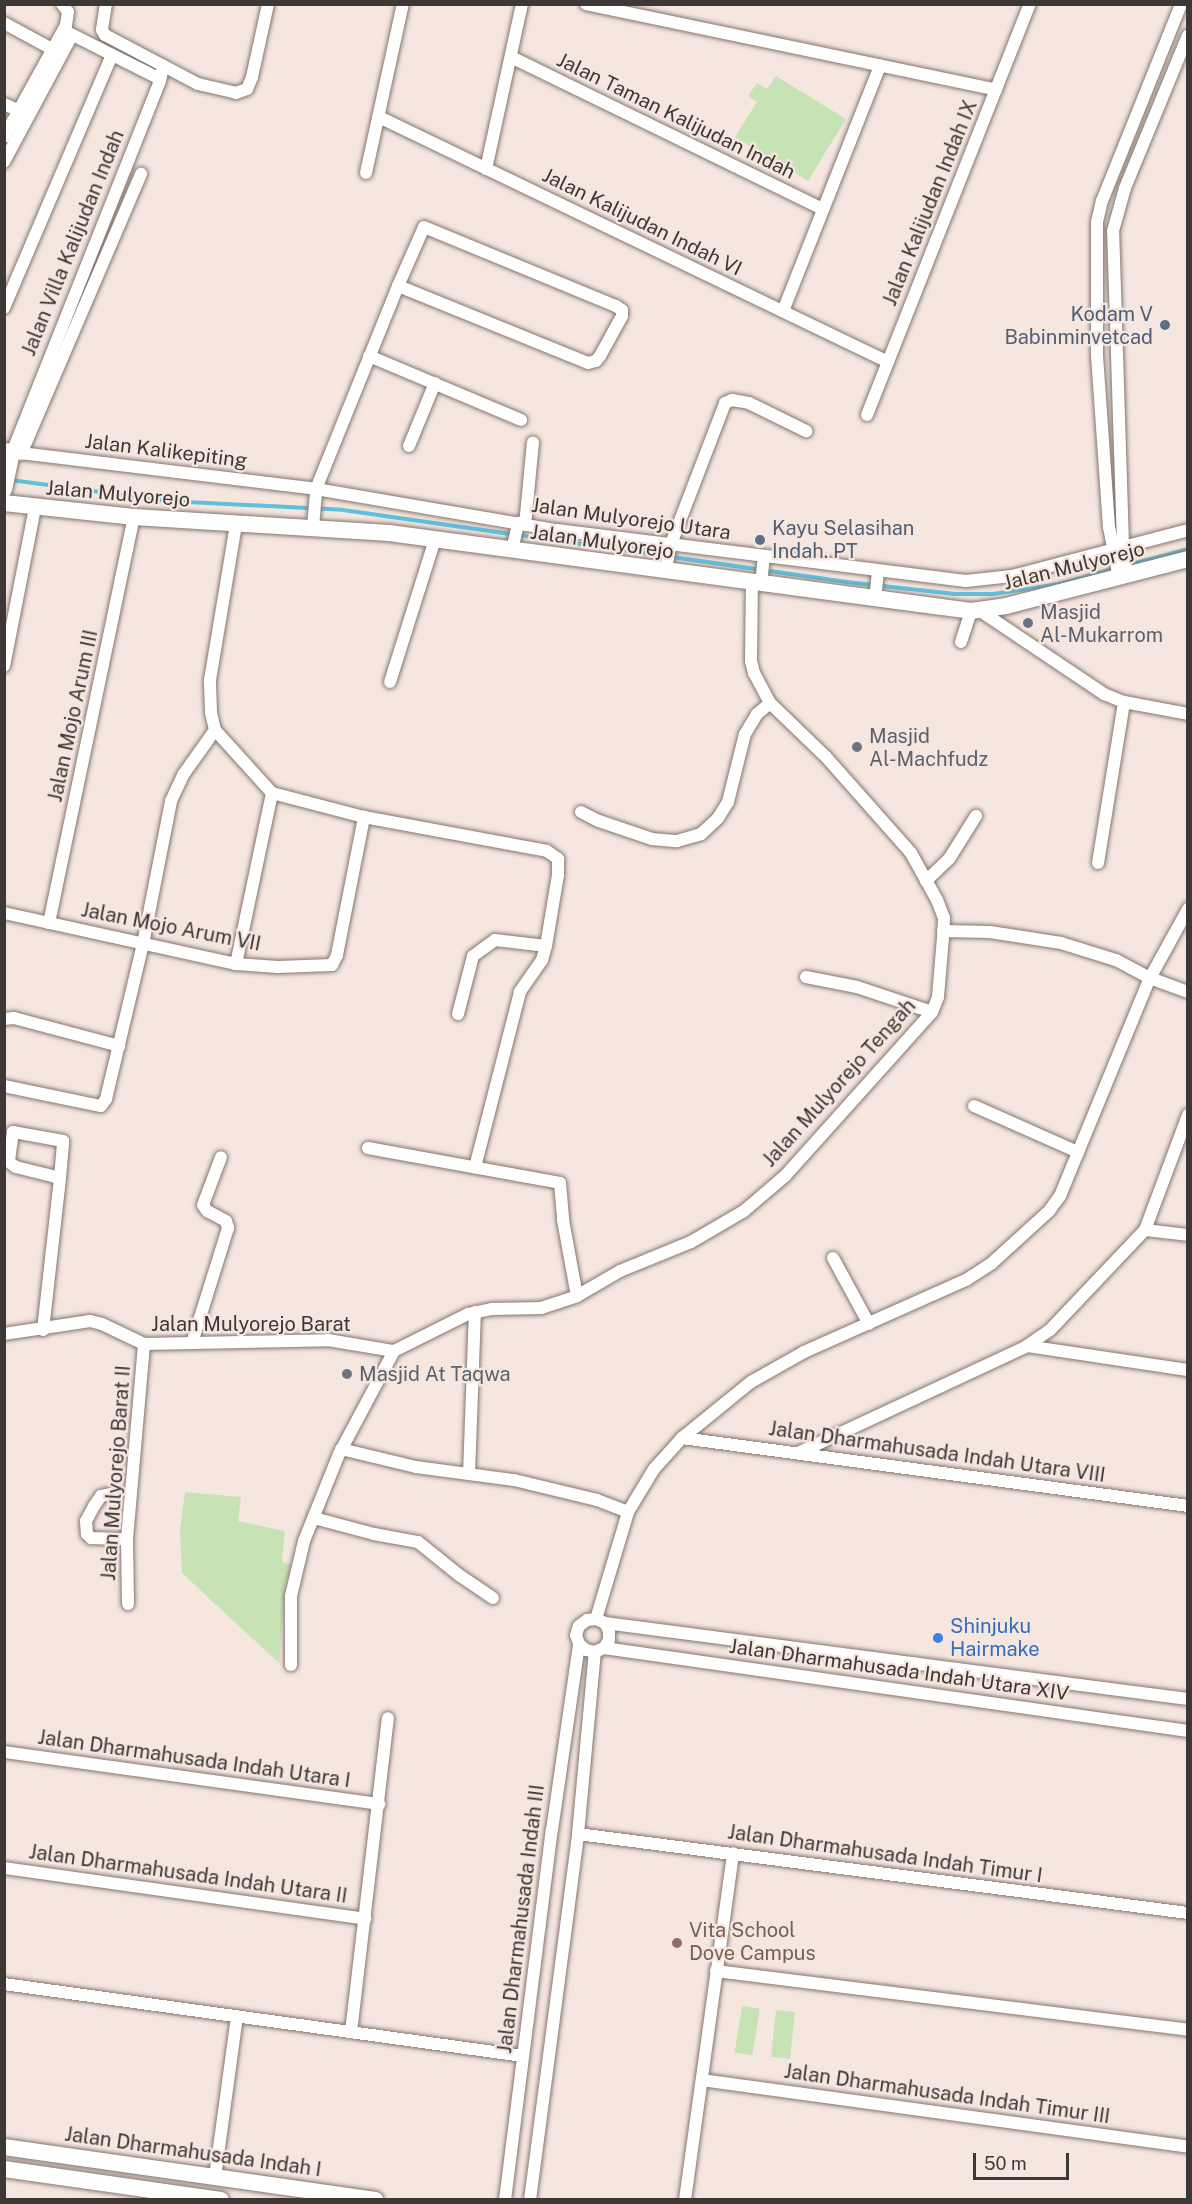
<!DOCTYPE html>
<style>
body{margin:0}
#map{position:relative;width:1192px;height:2204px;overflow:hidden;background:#f5e6df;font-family:"Public Sans",sans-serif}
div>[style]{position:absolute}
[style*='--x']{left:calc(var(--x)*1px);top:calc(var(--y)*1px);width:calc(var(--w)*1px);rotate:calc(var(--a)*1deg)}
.green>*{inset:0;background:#c7e3b5;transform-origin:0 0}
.stream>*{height:4px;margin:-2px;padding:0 2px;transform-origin:2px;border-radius:2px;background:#5fc0dc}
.roads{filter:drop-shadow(0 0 2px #83766f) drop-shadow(0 0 2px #83766f)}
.street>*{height:12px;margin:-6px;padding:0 6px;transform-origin:6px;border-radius:6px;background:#fff}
.secondary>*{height:16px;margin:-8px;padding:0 8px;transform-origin:8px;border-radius:8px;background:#fff}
.dots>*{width:16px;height:16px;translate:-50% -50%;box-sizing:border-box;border:3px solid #f5e6df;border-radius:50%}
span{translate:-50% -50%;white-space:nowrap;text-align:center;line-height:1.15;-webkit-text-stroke:4.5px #f5e6df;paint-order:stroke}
.street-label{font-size:20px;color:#3d3835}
.service-label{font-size:20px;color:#4e5e75}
.right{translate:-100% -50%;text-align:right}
.left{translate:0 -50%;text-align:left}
.worship-label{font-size:20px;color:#5b616d}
.shop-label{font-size:20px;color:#366cbe}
.education-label{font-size:20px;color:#785e54}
.frame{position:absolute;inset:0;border:6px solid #3d3835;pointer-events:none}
.scale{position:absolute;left:973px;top:2153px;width:96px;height:27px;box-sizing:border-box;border:3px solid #3d3835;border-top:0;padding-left:8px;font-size:18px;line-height:21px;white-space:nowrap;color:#3d3835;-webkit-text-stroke:4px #f5e6df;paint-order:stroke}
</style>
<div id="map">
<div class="green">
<div style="clip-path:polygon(776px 76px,846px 119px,808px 181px,735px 137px,757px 102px,748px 96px,757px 83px,767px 89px)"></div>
<div style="clip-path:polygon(185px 1492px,241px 1497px,238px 1521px,285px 1531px,282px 1562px,291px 1564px,285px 1585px,279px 1663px,182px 1573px,180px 1529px)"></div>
<div style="left:742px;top:2006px;width:18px;height:47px;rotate:9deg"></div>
<div style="left:776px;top:2010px;width:19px;height:47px;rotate:6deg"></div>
</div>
<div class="stream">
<div style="--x:11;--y:480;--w:158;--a:7.6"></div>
<div style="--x:168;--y:501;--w:175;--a:2.9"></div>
<div style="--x:343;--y:510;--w:509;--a:8.13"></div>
<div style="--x:847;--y:582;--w:109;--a:6.3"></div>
<div style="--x:955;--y:594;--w:38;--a:0"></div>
<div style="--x:993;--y:594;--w:68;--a:-8.5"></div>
<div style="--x:1060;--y:584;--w:57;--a:-16.2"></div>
<div style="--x:1128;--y:565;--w:62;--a:-14.9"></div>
</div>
<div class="roads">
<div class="street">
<div style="--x:106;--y:4;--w:26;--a:99"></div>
<div style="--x:102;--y:30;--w:6;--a:59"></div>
<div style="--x:105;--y:35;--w:105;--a:27.8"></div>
<div style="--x:198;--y:84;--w:39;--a:13"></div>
<div style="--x:236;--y:93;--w:12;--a:-20"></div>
<div style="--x:247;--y:89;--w:13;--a:-67"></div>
<div style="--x:252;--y:77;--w:75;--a:-77.6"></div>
<div style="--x:586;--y:4;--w:419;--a:11.8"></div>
<div style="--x:4;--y:23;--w:55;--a:28.4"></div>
<div style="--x:67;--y:32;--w:104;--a:26.8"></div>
<div style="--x:511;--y:57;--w:347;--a:26"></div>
<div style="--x:163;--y:66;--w:15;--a:101"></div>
<div style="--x:160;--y:81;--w:399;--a:111.7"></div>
<div style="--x:12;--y:452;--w:306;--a:6.9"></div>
<div style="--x:316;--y:489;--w:244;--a:9.7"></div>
<div style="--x:557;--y:530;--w:412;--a:7.1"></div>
<div style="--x:966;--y:581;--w:46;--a:-6.2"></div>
<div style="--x:1012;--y:576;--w:182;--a:-14.6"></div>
<div style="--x:4;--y:104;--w:17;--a:24"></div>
<div style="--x:379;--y:117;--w:565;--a:25.7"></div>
<div style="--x:4;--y:137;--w:128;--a:-61"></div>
<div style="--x:66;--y:25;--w:13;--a:-81"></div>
<div style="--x:68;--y:12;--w:10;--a:-127"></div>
<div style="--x:4;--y:162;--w:144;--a:-61.8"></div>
<div style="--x:486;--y:169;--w:169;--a:-77.7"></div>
<div style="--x:366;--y:173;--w:173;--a:-77.7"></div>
<div style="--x:4;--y:308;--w:275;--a:-66.9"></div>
<div style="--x:783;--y:311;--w:264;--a:-68.4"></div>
<div style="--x:369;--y:356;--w:165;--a:22.8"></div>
<div style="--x:867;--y:415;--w:442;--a:-68.4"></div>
<div style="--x:409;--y:446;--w:68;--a:-67.6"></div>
<div style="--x:21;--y:454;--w:305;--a:-66.8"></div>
<div style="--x:525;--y:525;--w:83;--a:-84.5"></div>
<div style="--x:313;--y:527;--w:38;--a:-85"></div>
<div style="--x:316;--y:489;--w:219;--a:-68"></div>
<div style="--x:398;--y:286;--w:64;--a:-66.2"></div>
<div style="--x:424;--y:227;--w:208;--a:22.4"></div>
<div style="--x:616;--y:306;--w:7;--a:34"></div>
<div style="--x:622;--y:310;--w:6;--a:90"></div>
<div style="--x:622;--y:316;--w:46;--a:118.8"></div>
<div style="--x:600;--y:356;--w:6;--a:129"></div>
<div style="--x:596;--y:361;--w:8;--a:166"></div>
<div style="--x:588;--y:363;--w:205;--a:-157.9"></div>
<div style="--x:512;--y:550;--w:28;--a:-77"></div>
<div style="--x:665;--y:572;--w:29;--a:-78"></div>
<div style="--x:671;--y:544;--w:151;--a:-69"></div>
<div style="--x:725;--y:403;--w:8;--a:-23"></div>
<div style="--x:732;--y:400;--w:17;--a:10"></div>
<div style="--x:749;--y:403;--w:64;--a:26.2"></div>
<div style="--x:1127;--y:576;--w:31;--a:-97"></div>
<div style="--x:1123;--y:545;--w:314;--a:-91.8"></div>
<div style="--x:1113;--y:231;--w:45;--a:-74.4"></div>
<div style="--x:1125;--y:188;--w:165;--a:-67.6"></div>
<div style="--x:1119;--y:578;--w:52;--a:-101.1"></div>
<div style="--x:1109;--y:527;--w:173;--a:-94"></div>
<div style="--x:1097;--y:354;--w:132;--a:-90"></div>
<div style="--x:1097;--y:222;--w:22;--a:-77"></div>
<div style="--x:1102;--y:201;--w:212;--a:-68.1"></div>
<div style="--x:761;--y:584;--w:27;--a:-84"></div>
<div style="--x:875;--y:600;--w:29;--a:-84"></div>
<div style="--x:979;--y:610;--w:151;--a:33.9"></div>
<div style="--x:1104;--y:694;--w:22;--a:22"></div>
<div style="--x:1124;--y:702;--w:65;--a:10.6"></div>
<div style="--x:961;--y:642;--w:33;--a:-72"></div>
<div style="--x:4;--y:666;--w:161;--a:-78.9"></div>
<div style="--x:390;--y:682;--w:150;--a:-72.5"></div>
<div style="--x:215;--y:730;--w:85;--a:47.9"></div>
<div style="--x:272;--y:793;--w:95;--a:14.6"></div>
<div style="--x:364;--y:817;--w:186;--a:10.5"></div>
<div style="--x:547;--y:851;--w:14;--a:36"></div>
<div style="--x:558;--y:859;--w:16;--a:90"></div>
<div style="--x:558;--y:875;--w:72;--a:99.6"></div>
<div style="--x:546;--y:946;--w:15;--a:106"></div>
<div style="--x:542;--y:960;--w:39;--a:125"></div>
<div style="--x:520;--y:992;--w:181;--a:104.4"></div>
<div style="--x:581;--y:812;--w:20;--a:27"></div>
<div style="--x:599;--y:821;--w:56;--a:18.8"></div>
<div style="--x:652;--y:839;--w:25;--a:5"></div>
<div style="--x:677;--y:841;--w:25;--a:-16"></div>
<div style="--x:701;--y:834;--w:23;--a:-43"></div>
<div style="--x:718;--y:818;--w:19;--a:-58"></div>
<div style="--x:728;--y:802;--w:70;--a:-76"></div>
<div style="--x:745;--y:734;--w:23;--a:-59"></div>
<div style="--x:757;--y:714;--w:17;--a:-40"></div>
<div style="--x:1098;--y:863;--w:163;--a:-80.8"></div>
<div style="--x:926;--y:881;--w:32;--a:-44"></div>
<div style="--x:949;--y:859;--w:51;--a:-57.9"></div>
<div style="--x:4;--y:913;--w:238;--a:12.4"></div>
<div style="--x:236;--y:964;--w:42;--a:4.1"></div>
<div style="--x:278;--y:967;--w:54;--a:-2.1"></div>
<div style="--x:332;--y:965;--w:11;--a:-63"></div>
<div style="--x:337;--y:955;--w:141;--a:-78.9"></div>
<div style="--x:49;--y:923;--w:415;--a:-78.2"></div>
<div style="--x:943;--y:931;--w:47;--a:1.2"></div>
<div style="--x:990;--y:932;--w:72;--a:8.8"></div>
<div style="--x:1061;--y:943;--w:58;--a:17.2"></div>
<div style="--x:1116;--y:960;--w:38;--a:28"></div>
<div style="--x:1150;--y:978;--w:40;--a:20.2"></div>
<div style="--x:236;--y:964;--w:175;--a:-78.1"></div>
<div style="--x:806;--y:977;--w:52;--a:11.1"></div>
<div style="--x:857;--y:987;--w:79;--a:18.4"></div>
<div style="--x:458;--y:1014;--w:60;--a:-75.5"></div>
<div style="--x:473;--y:956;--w:27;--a:-36"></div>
<div style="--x:495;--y:940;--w:51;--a:6.7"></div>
<div style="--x:4;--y:1019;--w:10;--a:-6"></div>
<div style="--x:14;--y:1018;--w:109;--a:14.9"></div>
<div style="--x:4;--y:1086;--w:99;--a:11.7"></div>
<div style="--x:101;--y:1106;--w:9;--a:-54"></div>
<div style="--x:106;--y:1099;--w:159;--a:-76.6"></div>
<div style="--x:143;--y:944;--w:146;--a:-78.9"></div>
<div style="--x:171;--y:801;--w:29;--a:-65"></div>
<div style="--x:183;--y:775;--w:55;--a:-54.6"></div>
<div style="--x:215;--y:730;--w:18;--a:-103"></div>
<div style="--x:211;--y:712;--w:32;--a:-92"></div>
<div style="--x:210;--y:680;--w:157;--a:-80.5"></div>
<div style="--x:974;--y:1106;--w:114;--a:23.9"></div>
<div style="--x:368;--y:1148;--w:195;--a:10.3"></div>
<div style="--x:560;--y:1183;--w:37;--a:85"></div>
<div style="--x:563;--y:1220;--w:77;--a:79.6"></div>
<div style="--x:1145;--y:1230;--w:43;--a:6.6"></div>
<div style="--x:833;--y:1258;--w:75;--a:61.4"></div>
<div style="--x:43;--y:1330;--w:153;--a:-83.6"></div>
<div style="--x:60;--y:1178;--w:37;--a:-85"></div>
<div style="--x:63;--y:1141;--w:51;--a:-169.8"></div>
<div style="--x:13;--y:1132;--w:30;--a:98"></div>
<div style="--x:9;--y:1162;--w:9;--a:36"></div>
<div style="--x:16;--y:1167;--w:45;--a:14"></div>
<div style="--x:4;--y:1334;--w:87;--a:-8.6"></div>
<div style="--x:90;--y:1321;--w:12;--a:14"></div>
<div style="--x:102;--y:1324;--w:47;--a:25.5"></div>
<div style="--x:144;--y:1344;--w:184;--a:-1.2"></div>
<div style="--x:328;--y:1340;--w:67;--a:9.5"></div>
<div style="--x:192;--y:1343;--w:121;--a:-72.6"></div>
<div style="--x:228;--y:1228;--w:7;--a:-106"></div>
<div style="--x:226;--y:1221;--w:21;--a:-152"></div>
<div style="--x:207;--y:1211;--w:7;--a:-124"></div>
<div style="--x:203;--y:1205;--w:51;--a:-69.4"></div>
<div style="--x:1027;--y:1346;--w:163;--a:8.5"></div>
<div style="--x:394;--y:1351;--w:83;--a:-26.6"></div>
<div style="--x:468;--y:1314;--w:25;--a:-12"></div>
<div style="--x:492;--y:1309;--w:49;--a:-1.2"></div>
<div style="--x:541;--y:1308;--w:38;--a:-18"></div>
<div style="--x:577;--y:1296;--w:50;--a:-30.2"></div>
<div style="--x:620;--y:1271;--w:77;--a:-22.2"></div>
<div style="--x:691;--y:1242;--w:61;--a:-30.3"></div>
<div style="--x:744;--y:1211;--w:54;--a:-40.5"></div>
<div style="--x:785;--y:1176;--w:220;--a:-48.1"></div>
<div style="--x:932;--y:1012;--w:16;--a:-68"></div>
<div style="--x:938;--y:997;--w:59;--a:-85.2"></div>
<div style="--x:943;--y:938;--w:20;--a:-87"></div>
<div style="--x:944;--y:918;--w:19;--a:-111"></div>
<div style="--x:937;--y:900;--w:54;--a:-119"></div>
<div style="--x:911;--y:853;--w:128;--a:-131.5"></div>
<div style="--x:826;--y:757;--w:78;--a:-136"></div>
<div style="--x:770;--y:703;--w:34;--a:-118"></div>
<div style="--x:754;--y:673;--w:12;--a:-104"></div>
<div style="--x:751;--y:661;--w:78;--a:-89.3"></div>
<div style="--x:682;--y:1438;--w:511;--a:7.65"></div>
<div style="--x:341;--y:1449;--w:77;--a:13.5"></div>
<div style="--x:416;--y:1467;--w:99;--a:7.6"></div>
<div style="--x:514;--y:1480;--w:85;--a:13.5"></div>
<div style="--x:597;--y:1500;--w:33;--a:21"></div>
<div style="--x:798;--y:1453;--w:253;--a:-25"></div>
<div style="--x:1027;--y:1346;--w:28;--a:-35"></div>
<div style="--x:1050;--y:1330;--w:138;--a:-46.5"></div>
<div style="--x:1145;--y:1230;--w:123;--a:-69.5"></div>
<div style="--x:469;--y:1474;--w:162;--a:-87.9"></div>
<div style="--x:111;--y:1494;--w:10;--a:169"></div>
<div style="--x:101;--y:1496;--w:12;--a:125"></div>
<div style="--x:94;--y:1506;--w:17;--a:118"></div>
<div style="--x:86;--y:1521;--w:13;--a:86"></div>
<div style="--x:87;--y:1534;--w:6;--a:45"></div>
<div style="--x:91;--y:1538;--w:36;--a:2"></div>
<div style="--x:314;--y:1518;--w:62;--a:14.9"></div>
<div style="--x:374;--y:1534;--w:45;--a:10.3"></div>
<div style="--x:418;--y:1542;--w:53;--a:38.8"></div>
<div style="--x:459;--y:1575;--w:41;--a:34.1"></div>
<div style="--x:128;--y:1604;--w:65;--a:-90.9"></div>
<div style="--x:127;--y:1539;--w:196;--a:-85"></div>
<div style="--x:596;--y:1619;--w:112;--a:-73.3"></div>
<div style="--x:628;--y:1512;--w:50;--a:-58.8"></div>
<div style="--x:654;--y:1469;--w:42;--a:-47.9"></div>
<div style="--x:682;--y:1438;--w:89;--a:-39.1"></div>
<div style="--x:751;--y:1382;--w:61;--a:-29.5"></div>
<div style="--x:804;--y:1352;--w:177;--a:-24"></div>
<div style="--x:966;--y:1280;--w:31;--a:-33"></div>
<div style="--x:992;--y:1263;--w:77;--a:-42.4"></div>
<div style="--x:1049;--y:1211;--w:19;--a:-54"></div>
<div style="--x:1060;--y:1196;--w:236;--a:-67.6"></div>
<div style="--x:1150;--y:978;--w:79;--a:-61.2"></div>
<div style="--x:605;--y:1623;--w:9;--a:63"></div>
<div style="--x:609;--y:1631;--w:9;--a:90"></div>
<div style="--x:609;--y:1640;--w:9;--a:122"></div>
<div style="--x:604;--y:1648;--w:10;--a:156"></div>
<div style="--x:595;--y:1652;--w:9;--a:-167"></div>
<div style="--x:586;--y:1650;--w:9;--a:-139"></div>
<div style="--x:579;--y:1644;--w:9;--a:-108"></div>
<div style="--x:576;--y:1635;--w:9;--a:-72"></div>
<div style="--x:579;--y:1626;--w:10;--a:-37"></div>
<div style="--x:587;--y:1620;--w:9;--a:-6"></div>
<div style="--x:596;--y:1619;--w:10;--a:24"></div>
<div style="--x:605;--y:1623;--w:588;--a:7.43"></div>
<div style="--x:604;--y:1648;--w:590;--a:8.09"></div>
<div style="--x:291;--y:1665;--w:69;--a:-90"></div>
<div style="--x:291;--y:1596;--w:57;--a:-76.7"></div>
<div style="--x:304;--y:1541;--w:94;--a:-68.1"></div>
<div style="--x:339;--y:1454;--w:117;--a:-61.9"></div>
<div style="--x:4;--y:1752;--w:379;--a:7.9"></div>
<div style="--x:578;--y:1834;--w:615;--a:7.38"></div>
<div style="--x:4;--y:1868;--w:365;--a:8"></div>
<div style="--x:716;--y:1971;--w:476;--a:7.1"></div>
<div style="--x:4;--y:1984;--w:524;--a:7.9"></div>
<div style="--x:351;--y:2032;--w:316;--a:-83.3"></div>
<div style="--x:702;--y:2080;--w:491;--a:7.8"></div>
<div style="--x:215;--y:2177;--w:162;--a:-82.2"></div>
<div style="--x:505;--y:2200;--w:373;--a:-82.8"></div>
<div style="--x:552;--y:1830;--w:188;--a:-81.7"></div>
<div style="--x:530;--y:2200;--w:369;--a:-82.5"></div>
<div style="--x:578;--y:1834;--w:183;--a:-84.7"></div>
<div style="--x:685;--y:2200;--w:350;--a:-82.1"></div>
</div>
<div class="secondary">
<div style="--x:4;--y:451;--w:8;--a:7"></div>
<div style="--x:12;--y:452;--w:38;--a:102"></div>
<div style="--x:4;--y:503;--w:131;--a:6.1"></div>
<div style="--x:134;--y:517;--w:256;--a:3.6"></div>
<div style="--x:389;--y:533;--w:587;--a:7.63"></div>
<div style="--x:971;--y:611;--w:35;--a:-8"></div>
<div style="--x:1006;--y:606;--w:188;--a:-14.5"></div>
<div style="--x:4;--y:2147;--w:375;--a:8.1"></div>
<div style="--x:4;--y:2169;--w:219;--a:8.1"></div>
</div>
</div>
<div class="dots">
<div style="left:1165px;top:325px;background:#5c6f8a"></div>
<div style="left:760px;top:540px;background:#5c6f8a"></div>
<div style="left:1028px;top:623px;background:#6b7280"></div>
<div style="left:857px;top:747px;background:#6b7280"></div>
<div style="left:347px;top:1374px;background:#6b7280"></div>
<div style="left:938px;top:1638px;background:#3f7fe0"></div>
<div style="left:677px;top:1943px;background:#8d6e63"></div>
</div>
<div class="street-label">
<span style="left:676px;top:116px;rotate:26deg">Jalan Taman Kalijudan Indah</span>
<span style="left:930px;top:203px;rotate:-68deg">Jalan Kalijudan Indah IX</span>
<span style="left:642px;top:222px;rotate:26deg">Jalan Kalijudan Indah VI</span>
<span style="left:73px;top:243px;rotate:-68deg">Jalan Villa Kalijudan Indah</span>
<span style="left:166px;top:451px;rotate:7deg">Jalan Kalikepiting</span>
<span style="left:118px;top:494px;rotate:5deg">Jalan Mulyorejo</span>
<span style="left:631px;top:519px;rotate:8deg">Jalan Mulyorejo Utara</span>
<span style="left:602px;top:542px;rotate:8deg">Jalan Mulyorejo</span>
<span style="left:1074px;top:566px;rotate:-14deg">Jalan Mulyorejo</span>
<span style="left:73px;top:716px;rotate:-78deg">Jalan Mojo Arum III</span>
<span style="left:171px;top:927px;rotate:11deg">Jalan Mojo Arum VII</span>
<span style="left:839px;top:1083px;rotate:-48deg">Jalan Mulyorejo Tengah</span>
<span style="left:251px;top:1324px">Jalan Mulyorejo Barat</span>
<span style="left:937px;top:1452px;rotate:8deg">Jalan Dharmahusada Indah Utara VIII</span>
<span style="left:116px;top:1473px;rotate:-86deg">Jalan Mulyorejo Barat II</span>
<span style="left:899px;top:1670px;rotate:8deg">Jalan Dharmahusada Indah Utara XIV</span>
<span style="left:194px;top:1759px;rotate:8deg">Jalan Dharmahusada Indah Utara I</span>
<span style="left:885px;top:1854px;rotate:8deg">Jalan Dharmahusada Indah Timur I</span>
<span style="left:188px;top:1874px;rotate:8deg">Jalan Dharmahusada Indah Utara II</span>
<span style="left:521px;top:1919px;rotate:-83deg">Jalan Dharmahusada Indah III</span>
<span style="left:947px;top:2094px;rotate:8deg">Jalan Dharmahusada Indah Timur III</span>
<span style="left:193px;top:2152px;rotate:8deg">Jalan Dharmahusada Indah I</span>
</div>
<div class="service-label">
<span class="right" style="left:1153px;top:326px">Kodam V<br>Babinminvetcad</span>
<span class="left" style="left:772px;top:540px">Kayu Selasihan<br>Indah. PT</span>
</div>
<div class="worship-label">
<span class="left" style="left:1040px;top:624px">Masjid<br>Al-Mukarrom</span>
<span class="left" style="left:869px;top:748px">Masjid<br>Al-Machfudz</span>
<span class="left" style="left:359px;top:1374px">Masjid At Taqwa</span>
</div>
<div class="shop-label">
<span class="left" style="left:950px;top:1638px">Shinjuku<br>Hairmake</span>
</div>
<div class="education-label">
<span class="left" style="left:689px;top:1942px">Vita School<br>Dove Campus</span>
</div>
<div class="frame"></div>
<div class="scale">50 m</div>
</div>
